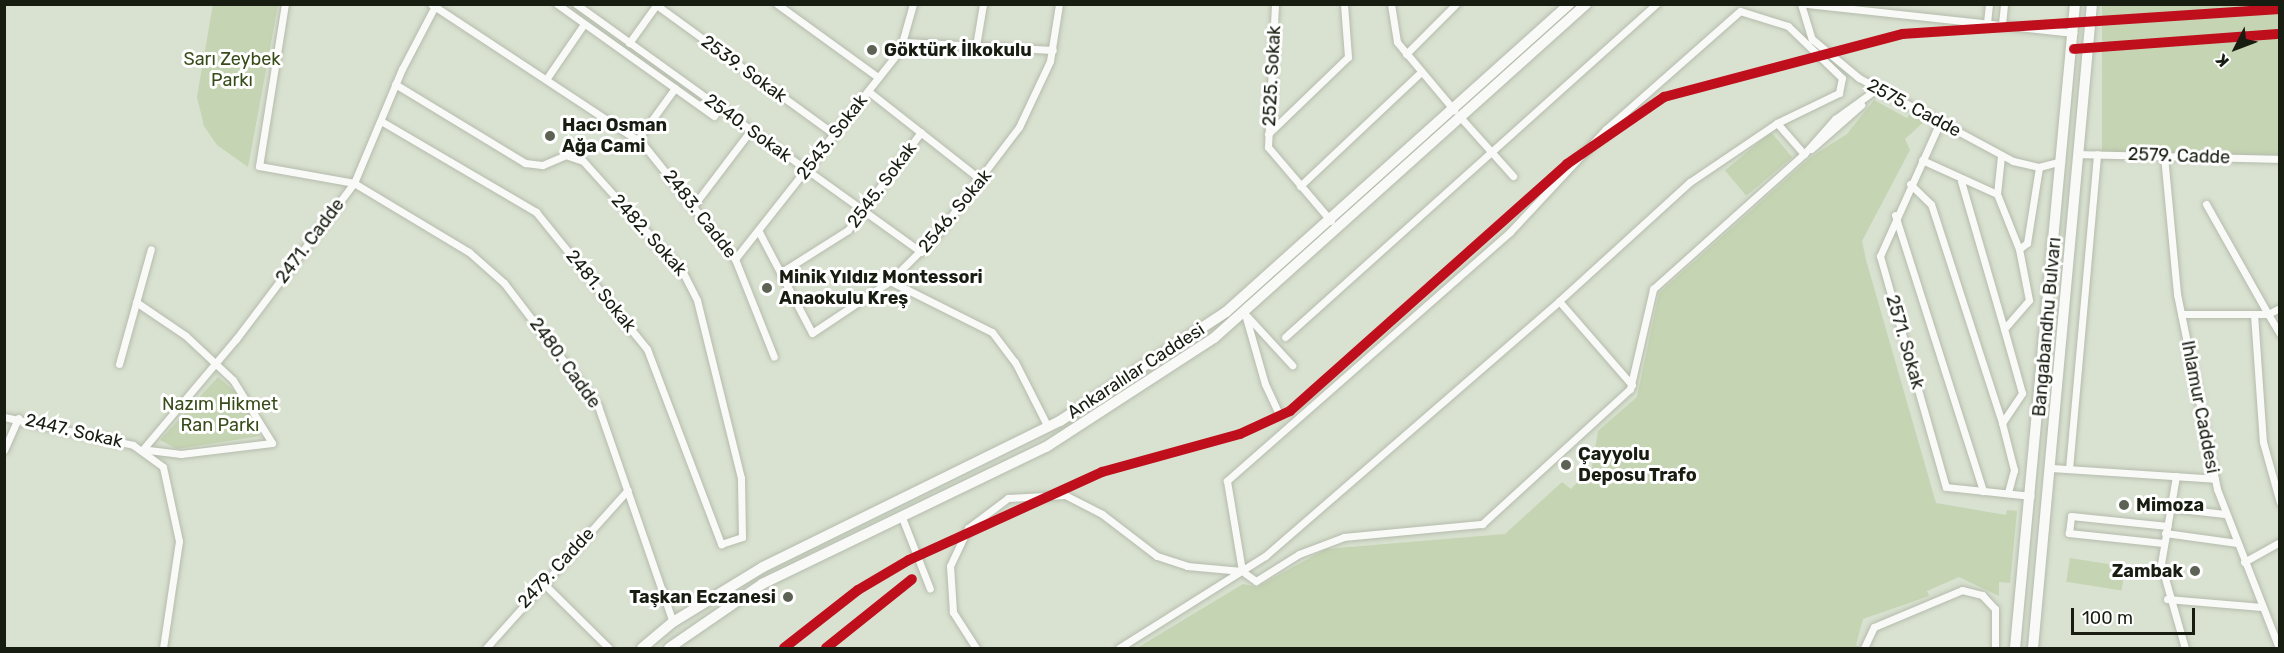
<!DOCTYPE html>
<meta charset="utf-8">
<style>
body{margin:0}
#map{position:relative;width:2284px;height:653px;overflow:hidden;background:#d9e1d0;font-family:Rubik,sans-serif}
div>[style]{position:absolute}
[style*='--x']{left:calc(var(--x)*1px);top:calc(var(--y)*1px);width:calc(var(--w)*1px);rotate:calc(var(--a)*1deg)}
.green>*{inset:0;background:#c5d4b2;transform-origin:0 0}
.roads{filter:drop-shadow(0 0 2px #b5bcad) drop-shadow(0 0 2px #b5bcad)}
.street>*{height:7px;margin:-3.5px;padding:0 3.5px;transform-origin:3.5px;border-radius:3.5px;background:#f9faf8}
.secondary>*{height:10px;margin:-5px;padding:0 5px;transform-origin:5px;border-radius:5px;background:#f9faf8}
.primary>*{height:10px;margin:-5px;padding:0 5px;transform-origin:5px;border-radius:5px;background:#f9faf8}
.metro-1>*{height:10px;margin:-5px;padding:0 5px;transform-origin:5px;border-radius:5px;background:#bf0e1c}
.dots>*{width:16px;height:16px;translate:-50% -50%;box-sizing:border-box;border:3px solid #fff;border-radius:50%}
span{translate:-50% -50%;white-space:nowrap;text-align:center;line-height:1.15;-webkit-text-stroke:6px #fff;paint-order:stroke}
.poi-label{font-size:18px;color:#181d11;font-weight:700}
.left{translate:0 -50%;text-align:left}
.right{translate:-100% -50%;text-align:right}
.park-label{font-size:18px;color:#384c1a}
.street-label{font-size:18px;color:#181d11}
.frame{position:absolute;inset:0;border:6px solid #181d11;pointer-events:none}
.north{position:absolute;left:2206px;top:18px;width:60px;height:60px;-webkit-text-stroke:4px #fff;paint-order:stroke;rotate:228deg;font-size:16px;font-weight:700;line-height:24px;text-align:center;color:#181d11}
.north::after{content:'';display:block;margin:auto;width:21px;height:27px;background:#181d11;clip-path:polygon(50% 0,100% 100%,50% 72%,0 100%)}
.scale{position:absolute;left:2071px;top:608px;width:124px;height:27px;box-sizing:border-box;border:3px solid #181d11;border-top:0;padding-left:8px;font-size:18px;line-height:21px;white-space:nowrap;color:#181d11;-webkit-text-stroke:4px #fff;paint-order:stroke}
</style>
<div id="map">
<div class="green">
<div style="clip-path:polygon(213px 4px,278px 5px,248px 167px,217px 145px,204px 126px,197px 97px)"></div>
<div style="left:2102px;top:5px;width:177px;height:150px"></div>
<div style="clip-path:polygon(1874px 100px,1907px 118px,1913px 110px,1927px 119px,1905px 139px,1910px 150px,1862px 241px,1866px 260px,1936px 503px,2006px 515px,2007px 510px,2017px 511px,2010px 583px,1999px 582px,1999px 596px,1959px 577px,1927px 591px,1929px 596px,1863px 619px,1856px 645px,1860px 648px,1137px 648px,1243px 584px,1257px 587px,1326px 549px,1505px 534px,1562px 482px,1571px 489px,1592px 467px,1598px 431px,1637px 397px,1659px 293px,1811px 157px,1847px 134px)"></div>
<div style="left:1771px;top:132px;width:33px;height:60px;rotate:50deg"></div>
<div style="clip-path:polygon(218px 377px,245px 400px,260px 436px,177px 449px,160px 440px)"></div>
<div style="left:2070px;top:558px;width:56px;height:24px;rotate:9deg"></div>
</div>
<div class="roads">
<div class="street">
<div style="--x:285;--y:4;--w:164;--a:99.1"></div>
<div style="--x:259;--y:166;--w:97;--a:10.1"></div>
<div style="--x:354;--y:183;--w:134;--a:31"></div>
<div style="--x:469;--y:252;--w:47;--a:41.5"></div>
<div style="--x:504;--y:283;--w:155;--a:52.6"></div>
<div style="--x:598;--y:406;--w:229;--a:70.9"></div>
<div style="--x:431;--y:4;--w:253;--a:33.4"></div>
<div style="--x:642;--y:143;--w:149;--a:51.3"></div>
<div style="--x:735;--y:259;--w:105;--a:68.3"></div>
<div style="--x:557;--y:4;--w:193;--a:35.5"></div>
<div style="--x:576;--y:4;--w:425;--a:35.7"></div>
<div style="--x:655;--y:4;--w:221;--a:36"></div>
<div style="--x:777;--y:4;--w:125;--a:35.9"></div>
<div style="--x:1275;--y:4;--w:143;--a:92.8"></div>
<div style="--x:1268;--y:147;--w:97;--a:49.6"></div>
<div style="--x:1391;--y:4;--w:38;--a:81"></div>
<div style="--x:1397;--y:42;--w:89;--a:50"></div>
<div style="--x:1801;--y:4;--w:37;--a:73"></div>
<div style="--x:1812;--y:39;--w:61;--a:39.7"></div>
<div style="--x:1859;--y:78;--w:175;--a:28.3"></div>
<div style="--x:2013;--y:161;--w:27;--a:13"></div>
<div style="--x:2039;--y:167;--w:23;--a:-15"></div>
<div style="--x:1807;--y:4;--w:268;--a:6.2"></div>
<div style="--x:1987;--y:23;--w:19;--a:-84"></div>
<div style="--x:2002;--y:24;--w:20;--a:-84"></div>
<div style="--x:905;--y:42;--w:148;--a:3.1"></div>
<div style="--x:629;--y:43;--w:48;--a:-54.3"></div>
<div style="--x:976;--y:46;--w:43;--a:-80.5"></div>
<div style="--x:1406;--y:54;--w:71;--a:-45"></div>
<div style="--x:547;--y:78;--w:65;--a:-55.6"></div>
<div style="--x:868;--y:91;--w:144;--a:38.2"></div>
<div style="--x:1461;--y:118;--w:78;--a:48.1"></div>
<div style="--x:381;--y:121;--w:180;--a:30.4"></div>
<div style="--x:536;--y:212;--w:176;--a:51"></div>
<div style="--x:647;--y:349;--w:209;--a:69.2"></div>
<div style="--x:721;--y:544;--w:22;--a:-18"></div>
<div style="--x:742;--y:537;--w:59;--a:-91"></div>
<div style="--x:741;--y:478;--w:183;--a:-103.9"></div>
<div style="--x:697;--y:300;--w:31;--a:-117"></div>
<div style="--x:683;--y:272;--w:149;--a:-132"></div>
<div style="--x:583;--y:161;--w:18;--a:-161"></div>
<div style="--x:566;--y:155;--w:26;--a:157"></div>
<div style="--x:542;--y:165;--w:17;--a:-173"></div>
<div style="--x:525;--y:163;--w:152;--a:-148.7"></div>
<div style="--x:1940;--y:122;--w:147;--a:114.1"></div>
<div style="--x:1880;--y:256;--w:240;--a:74.1"></div>
<div style="--x:1946;--y:487;--w:85;--a:6"></div>
<div style="--x:1268;--y:134;--w:111;--a:-43.9"></div>
<div style="--x:1348;--y:57;--w:53;--a:-94.3"></div>
<div style="--x:638;--y:139;--w:63;--a:-54"></div>
<div style="--x:1811;--y:149;--w:67;--a:-41.3"></div>
<div style="--x:1804;--y:154;--w:47;--a:-48.5"></div>
<div style="--x:1835;--y:119;--w:53;--a:-35.8"></div>
<div style="--x:2078;--y:154;--w:202;--a:1.4"></div>
<div style="--x:2164;--y:156;--w:139;--a:84.6"></div>
<div style="--x:2177;--y:294;--w:199;--a:78.4"></div>
<div style="--x:2217;--y:489;--w:171;--a:68.7"></div>
<div style="--x:1922;--y:160;--w:82;--a:24.4"></div>
<div style="--x:1997;--y:194;--w:39;--a:-84"></div>
<div style="--x:1961;--y:181;--w:154;--a:73.8"></div>
<div style="--x:1910;--y:184;--w:29;--a:44"></div>
<div style="--x:1931;--y:204;--w:230;--a:72"></div>
<div style="--x:2002;--y:423;--w:49;--a:75.7"></div>
<div style="--x:2014;--y:470;--w:24;--a:105"></div>
<div style="--x:1300;--y:186;--w:166;--a:-43.3"></div>
<div style="--x:1997;--y:194;--w:59;--a:68.2"></div>
<div style="--x:2206;--y:204;--w:126;--a:60.6"></div>
<div style="--x:2268;--y:314;--w:13;--a:-27"></div>
<div style="--x:694;--y:205;--w:94;--a:-52.8"></div>
<div style="--x:1895;--y:215;--w:290;--a:72.3"></div>
<div style="--x:759;--y:232;--w:114;--a:62.3"></div>
<div style="--x:812;--y:333;--w:94;--a:-33.7"></div>
<div style="--x:890;--y:281;--w:69;--a:-45"></div>
<div style="--x:939;--y:232;--w:132;--a:-52.7"></div>
<div style="--x:1019;--y:127;--w:73;--a:-64.8"></div>
<div style="--x:1050;--y:61;--w:58;--a:-81"></div>
<div style="--x:735;--y:259;--w:266;--a:-51.7"></div>
<div style="--x:900;--y:50;--w:48;--a:-74.2"></div>
<div style="--x:780;--y:273;--w:80;--a:-32.3"></div>
<div style="--x:848;--y:230;--w:122;--a:-53.3"></div>
<div style="--x:890;--y:281;--w:114;--a:26.6"></div>
<div style="--x:992;--y:332;--w:38;--a:53"></div>
<div style="--x:1015;--y:362;--w:73;--a:63.1"></div>
<div style="--x:136;--y:302;--w:60;--a:34.2"></div>
<div style="--x:186;--y:336;--w:64;--a:43.1"></div>
<div style="--x:233;--y:380;--w:74;--a:58.2"></div>
<div style="--x:272;--y:443;--w:92;--a:173.1"></div>
<div style="--x:181;--y:454;--w:33;--a:-173"></div>
<div style="--x:1245;--y:314;--w:73;--a:74.1"></div>
<div style="--x:1265;--y:384;--w:33;--a:65"></div>
<div style="--x:2181;--y:314;--w:87;--a:0"></div>
<div style="--x:2268;--y:314;--w:23;--a:59"></div>
<div style="--x:2254;--y:314;--w:128;--a:86"></div>
<div style="--x:2263;--y:442;--w:63;--a:74.4"></div>
<div style="--x:1247;--y:316;--w:67;--a:47.4"></div>
<div style="--x:1285;--y:337;--w:499;--a:-41.9"></div>
<div style="--x:119;--y:364;--w:119;--a:-74.5"></div>
<div style="--x:1632;--y:385;--w:111;--a:-131"></div>
<div style="--x:1559;--y:301;--w:177;--a:-42.3"></div>
<div style="--x:1690;--y:182;--w:105;--a:-34.1"></div>
<div style="--x:4;--y:417;--w:132;--a:12.2"></div>
<div style="--x:133;--y:445;--w:37;--a:36"></div>
<div style="--x:163;--y:467;--w:76;--a:77.8"></div>
<div style="--x:179;--y:541;--w:108;--a:98.5"></div>
<div style="--x:2002;--y:423;--w:36;--a:-56"></div>
<div style="--x:2022;--y:393;--w:66;--a:-105.7"></div>
<div style="--x:2004;--y:329;--w:38;--a:-49"></div>
<div style="--x:2029;--y:300;--w:52;--a:-101.1"></div>
<div style="--x:2019;--y:249;--w:10;--a:-37"></div>
<div style="--x:2027;--y:243;--w:77;--a:-81"></div>
<div style="--x:143;--y:449;--w:144;--a:-49.8"></div>
<div style="--x:236;--y:339;--w:196;--a:-52.9"></div>
<div style="--x:354;--y:183;--w:124;--a:-67.2"></div>
<div style="--x:402;--y:69;--w:73;--a:-62.4"></div>
<div style="--x:4;--y:450;--w:35;--a:-66"></div>
<div style="--x:2051;--y:468;--w:164;--a:3.8"></div>
<div style="--x:2069;--y:469;--w:316;--a:-84.9"></div>
<div style="--x:2176;--y:476;--w:89;--a:99.7"></div>
<div style="--x:2161;--y:564;--w:87;--a:74.1"></div>
<div style="--x:2171;--y:508;--w:54;--a:6.3"></div>
<div style="--x:901;--y:515;--w:79;--a:68.6"></div>
<div style="--x:2165;--y:533;--w:73;--a:7.9"></div>
<div style="--x:2163;--y:543;--w:95;--a:-173.9"></div>
<div style="--x:2069;--y:533;--w:17;--a:-83"></div>
<div style="--x:2071;--y:516;--w:97;--a:5.9"></div>
<div style="--x:2244;--y:562;--w:41;--a:-29.1"></div>
<div style="--x:544;--y:584;--w:91;--a:44.6"></div>
<div style="--x:2167;--y:599;--w:95;--a:4.8"></div>
<div style="--x:486;--y:648;--w:212;--a:-48.1"></div>
<div style="--x:976;--y:648;--w:43;--a:-122.6"></div>
<div style="--x:953;--y:612;--w:46;--a:-93.7"></div>
<div style="--x:950;--y:566;--w:42;--a:-64.7"></div>
<div style="--x:968;--y:528;--w:50;--a:-36.9"></div>
<div style="--x:1008;--y:498;--w:57;--a:-3"></div>
<div style="--x:1065;--y:495;--w:42;--a:27.2"></div>
<div style="--x:1102;--y:514;--w:69;--a:37.4"></div>
<div style="--x:1157;--y:556;--w:32;--a:18"></div>
<div style="--x:1187;--y:566;--w:55;--a:5.2"></div>
<div style="--x:1242;--y:571;--w:17;--a:36"></div>
<div style="--x:1256;--y:581;--w:51;--a:-32.1"></div>
<div style="--x:1299;--y:554;--w:48;--a:-20.7"></div>
<div style="--x:1344;--y:537;--w:139;--a:-5.4"></div>
<div style="--x:1482;--y:524;--w:200;--a:-42.4"></div>
<div style="--x:1630;--y:389;--w:103;--a:-77"></div>
<div style="--x:1653;--y:289;--w:203;--a:-41.8"></div>
<div style="--x:1804;--y:154;--w:41;--a:-131.1"></div>
<div style="--x:1777;--y:123;--w:69;--a:-25.8"></div>
<div style="--x:1839;--y:93;--w:15;--a:-79"></div>
<div style="--x:1842;--y:78;--w:75;--a:-136.1"></div>
<div style="--x:1788;--y:26;--w:50;--a:-162.6"></div>
<div style="--x:1740;--y:11;--w:179;--a:138.6"></div>
<div style="--x:1606;--y:129;--w:141;--a:133"></div>
<div style="--x:1510;--y:232;--w:377;--a:138.7"></div>
<div style="--x:1227;--y:481;--w:91;--a:80.5"></div>
<div style="--x:1119;--y:648;--w:173;--a:-32.2"></div>
<div style="--x:1265;--y:556;--w:389;--a:-40.9"></div>
<div style="--x:1864;--y:648;--w:23;--a:-65"></div>
<div style="--x:1874;--y:627;--w:95;--a:-22.8"></div>
<div style="--x:1962;--y:590;--w:21;--a:14"></div>
<div style="--x:1982;--y:595;--w:19;--a:47"></div>
<div style="--x:1995;--y:609;--w:39;--a:90"></div>
</div>
<div class="secondary">
<div style="--x:642;--y:648;--w:40;--a:-40"></div>
<div style="--x:673;--y:622;--w:105;--a:-31.4"></div>
<div style="--x:763;--y:567;--w:331;--a:-26.2"></div>
<div style="--x:1060;--y:421;--w:199;--a:-33.3"></div>
<div style="--x:1226;--y:312;--w:461;--a:-41.9"></div>
<div style="--x:669;--y:648;--w:113;--a:-34.5"></div>
<div style="--x:762;--y:584;--w:315;--a:-25.8"></div>
<div style="--x:1046;--y:447;--w:200;--a:-33"></div>
<div style="--x:1214;--y:338;--w:500;--a:-41.9"></div>
</div>
<div class="primary">
<div style="--x:2015;--y:648;--w:647;--a:-84.68"></div>
<div style="--x:2033;--y:648;--w:647;--a:-84.77"></div>
</div>
</div>
<div class="metro-1">
<div style="--x:2074;--y:49;--w:207;--a:-4.2"></div>
<div style="--x:784;--y:648;--w:94;--a:-38.1"></div>
<div style="--x:858;--y:590;--w:59;--a:-30.5"></div>
<div style="--x:909;--y:560;--w:212;--a:-24.5"></div>
<div style="--x:1102;--y:472;--w:143;--a:-15.4"></div>
<div style="--x:1240;--y:434;--w:55;--a:-24.7"></div>
<div style="--x:1290;--y:411;--w:371;--a:-41.7"></div>
<div style="--x:1567;--y:164;--w:118;--a:-34.6"></div>
<div style="--x:1664;--y:97;--w:247;--a:-14.8"></div>
<div style="--x:1903;--y:34;--w:378;--a:-3.8"></div>
<div style="--x:826;--y:648;--w:110;--a:-38.7"></div>
</div>
<div class="dots">
<div style="left:872px;top:50px;background:#5c6254"></div>
<div style="left:550px;top:136px;background:#5c6254"></div>
<div style="left:767px;top:288px;background:#5c6254"></div>
<div style="left:1566px;top:465px;background:#5c6254"></div>
<div style="left:2124px;top:505px;background:#5c6254"></div>
<div style="left:2195px;top:571px;background:#5c6254"></div>
<div style="left:788px;top:597px;background:#5c6254"></div>
</div>
<div class="poi-label">
<span class="left" style="left:884px;top:50px">Göktürk İlkokulu</span>
<span class="left" style="left:562px;top:136px">Hacı Osman<br>Ağa Cami</span>
<span class="left" style="left:779px;top:288px">Minik Yıldız Montessori<br>Anaokulu Kreş</span>
<span class="left" style="left:1578px;top:465px">Çayyolu<br>Deposu Trafo</span>
<span class="left" style="left:2136px;top:505px">Mimoza</span>
<span class="right" style="left:2183px;top:571px">Zambak</span>
<span class="right" style="left:776px;top:597px">Taşkan Eczanesi</span>
</div>
<div class="park-label">
<span style="left:232px;top:70px">Sarı Zeybek<br>Parkı</span>
<span style="left:220px;top:415px">Nazım Hikmet<br>Ran Parkı</span>
</div>
<div class="street-label">
<span style="left:744px;top:69px;rotate:36deg">2539. Sokak</span>
<span style="left:1272px;top:76px;rotate:-87deg">2525. Sokak</span>
<span style="left:1914px;top:108px;rotate:28deg">2575. Cadde</span>
<span style="left:748px;top:128px;rotate:36deg">2540. Sokak</span>
<span style="left:832px;top:137px;rotate:-52deg">2543. Sokak</span>
<span style="left:2179px;top:156px;rotate:2deg">2579. Cadde</span>
<span style="left:882px;top:185px;rotate:-53deg">2545. Sokak</span>
<span style="left:955px;top:211px;rotate:-50deg">2546. Sokak</span>
<span style="left:700px;top:214px;rotate:52deg">2483. Cadde</span>
<span style="left:649px;top:235px;rotate:48deg">2482. Sokak</span>
<span style="left:310px;top:241px;rotate:-53deg">2471. Cadde</span>
<span style="left:601px;top:291px;rotate:51deg">2481. Sokak</span>
<span style="left:2047px;top:327px;rotate:-85deg">Bangabandhu Bulvarı</span>
<span style="left:1905px;top:342px;rotate:74deg">2571. Sokak</span>
<span style="left:565px;top:363px;rotate:54deg">2480. Cadde</span>
<span style="left:1136px;top:371px;rotate:-33deg">Ankaralılar Caddesi</span>
<span style="left:2200px;top:407px;rotate:79deg">Ihlamur Caddesi</span>
<span style="left:74px;top:431px;rotate:13deg">2447. Sokak</span>
<span style="left:556px;top:568px;rotate:-47deg">2479. Cadde</span>
</div>
<div class="frame"></div>
<div class="north">K</div>
<div class="scale">100 m</div>
</div>
